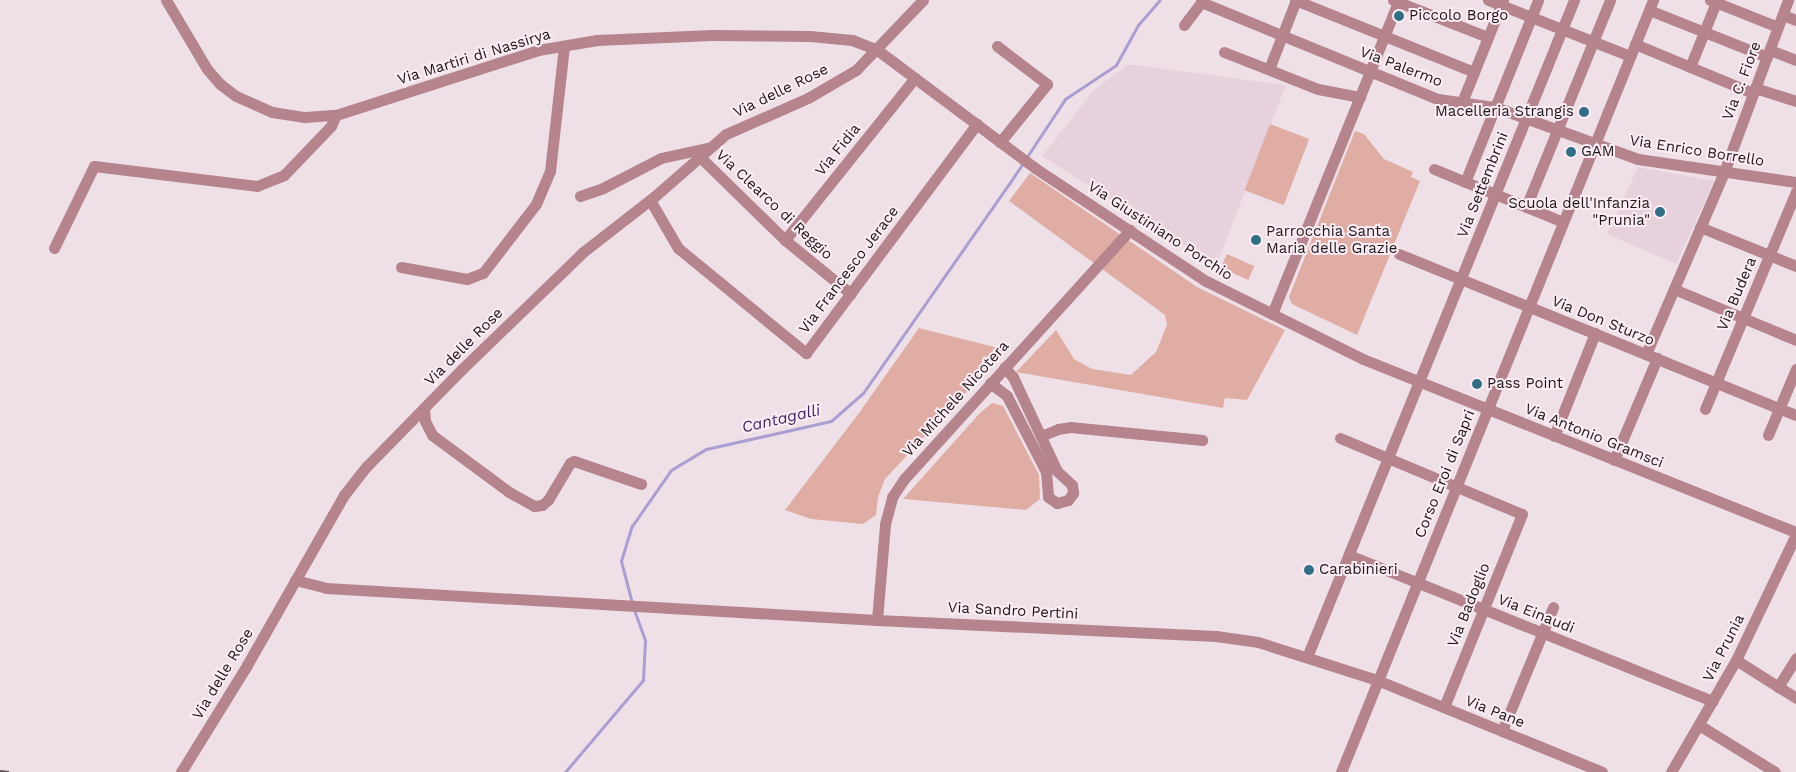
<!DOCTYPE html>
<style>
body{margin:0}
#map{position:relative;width:1796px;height:772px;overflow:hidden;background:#efe0e8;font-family:"Work Sans",sans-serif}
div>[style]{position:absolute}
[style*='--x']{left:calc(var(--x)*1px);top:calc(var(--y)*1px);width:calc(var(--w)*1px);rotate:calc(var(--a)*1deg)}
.built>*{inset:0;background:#e7d1dd}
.green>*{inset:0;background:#dfada4;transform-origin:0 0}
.stream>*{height:3px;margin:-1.5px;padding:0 1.5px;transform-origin:1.5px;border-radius:1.5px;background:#ab9ed1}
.minor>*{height:11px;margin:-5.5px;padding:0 5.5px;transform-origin:5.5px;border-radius:5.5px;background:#b5848d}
.rail>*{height:3px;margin-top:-1.5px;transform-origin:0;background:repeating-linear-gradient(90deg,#5e565b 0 10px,transparent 0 15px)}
.dots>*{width:14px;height:14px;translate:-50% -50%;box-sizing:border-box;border:2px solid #fcedf5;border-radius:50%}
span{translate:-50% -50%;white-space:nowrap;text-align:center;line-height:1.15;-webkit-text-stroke:4px #fcedf5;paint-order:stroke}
.poi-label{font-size:15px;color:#1c171a}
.left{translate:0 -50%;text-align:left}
.right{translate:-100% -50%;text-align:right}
.street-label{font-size:15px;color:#1c171a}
.water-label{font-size:16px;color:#3c2764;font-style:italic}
</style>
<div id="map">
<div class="built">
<div style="clip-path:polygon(1127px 65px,1136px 65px,1286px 85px,1216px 267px,1042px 156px,1094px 90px)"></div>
<div style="clip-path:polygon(1638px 167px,1714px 181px,1676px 264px,1607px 234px)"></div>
</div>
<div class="green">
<div style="left:1270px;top:124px;width:42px;height:71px;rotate:21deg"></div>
<div style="clip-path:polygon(1355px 131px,1364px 134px,1384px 159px,1413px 172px,1411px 177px,1420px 181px,1357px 335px,1292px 304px,1289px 297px)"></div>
<div style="clip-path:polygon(1030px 173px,1197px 287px,1285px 330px,1247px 400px,1225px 398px,1223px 408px,1016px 372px,1056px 330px,1074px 359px,1092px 369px,1131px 375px,1156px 352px,1167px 325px,1165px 315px,1009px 201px)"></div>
<div style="left:1227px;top:254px;width:30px;height:15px;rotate:24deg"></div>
<div style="clip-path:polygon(919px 328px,1006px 350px,885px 479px,878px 497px,876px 515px,863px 524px,811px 519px,785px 510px,859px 413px)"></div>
<div style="clip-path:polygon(992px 403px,1003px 406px,1039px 475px,1040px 499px,1026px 510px,903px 499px,979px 414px)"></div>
</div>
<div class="stream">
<div style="--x:632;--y:603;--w:43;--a:-104.7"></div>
<div style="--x:621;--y:561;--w:37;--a:-73"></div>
<div style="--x:632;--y:526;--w:68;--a:-55.1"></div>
<div style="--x:671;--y:470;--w:41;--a:-31"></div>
<div style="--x:706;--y:449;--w:128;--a:-12.6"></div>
<div style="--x:831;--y:421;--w:43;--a:-41.2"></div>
<div style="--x:863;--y:393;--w:255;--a:-55.1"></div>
<div style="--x:1009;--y:184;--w:102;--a:-56.6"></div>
<div style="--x:1065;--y:99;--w:61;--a:-33.7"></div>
<div style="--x:1116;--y:65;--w:46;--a:-61.2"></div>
<div style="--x:1138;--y:25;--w:33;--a:-49"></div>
<div style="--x:565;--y:772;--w:121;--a:-49.7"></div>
<div style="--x:643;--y:680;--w:40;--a:-87.1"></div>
<div style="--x:645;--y:640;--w:33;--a:-110"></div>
</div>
<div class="minor">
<div style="--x:166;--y:0;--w:80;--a:59.3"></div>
<div style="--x:207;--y:69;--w:20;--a:49"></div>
<div style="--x:220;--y:84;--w:20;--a:37"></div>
<div style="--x:236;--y:96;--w:39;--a:24"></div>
<div style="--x:272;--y:112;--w:33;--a:9"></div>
<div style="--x:305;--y:117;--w:31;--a:-4"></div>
<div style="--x:336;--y:115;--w:212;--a:-17.8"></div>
<div style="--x:538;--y:50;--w:60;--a:-9.6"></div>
<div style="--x:597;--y:40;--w:115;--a:-2.5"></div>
<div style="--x:712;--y:35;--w:98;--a:0.6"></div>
<div style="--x:810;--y:36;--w:42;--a:5.4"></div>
<div style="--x:852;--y:40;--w:26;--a:21"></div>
<div style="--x:876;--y:49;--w:199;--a:36.8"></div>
<div style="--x:1035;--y:168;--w:205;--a:33.5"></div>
<div style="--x:1206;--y:281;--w:175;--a:26.4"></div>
<div style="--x:1363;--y:359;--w:466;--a:21.8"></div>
<div style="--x:1295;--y:0;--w:193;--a:21.9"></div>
<div style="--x:1393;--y:0;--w:102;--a:21.3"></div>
<div style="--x:1488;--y:0;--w:153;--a:21.5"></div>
<div style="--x:1710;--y:0;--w:73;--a:21.7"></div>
<div style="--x:1201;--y:2;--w:256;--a:22.3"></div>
<div style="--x:1438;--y:99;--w:58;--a:8"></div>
<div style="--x:1495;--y:107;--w:152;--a:20"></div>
<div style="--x:1638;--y:159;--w:160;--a:8.3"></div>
<div style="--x:1649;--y:10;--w:127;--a:21.7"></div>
<div style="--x:1783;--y:15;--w:14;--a:21"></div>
<div style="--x:1184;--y:25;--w:31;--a:-53"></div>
<div style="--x:1635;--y:44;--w:128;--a:22.6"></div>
<div style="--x:997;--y:46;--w:63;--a:37.2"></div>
<div style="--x:1047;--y:84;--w:75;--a:129"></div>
<div style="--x:1770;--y:50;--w:28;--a:21"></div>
<div style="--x:1224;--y:52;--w:101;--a:21.5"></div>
<div style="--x:1318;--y:89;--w:43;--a:10.8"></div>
<div style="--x:1690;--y:67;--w:72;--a:-68.1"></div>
<div style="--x:1269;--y:69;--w:74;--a:-68.6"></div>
<div style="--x:1755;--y:88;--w:43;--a:17.6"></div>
<div style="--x:1462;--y:102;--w:110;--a:-68.1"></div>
<div style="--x:700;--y:157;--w:119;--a:44.3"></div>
<div style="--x:785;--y:240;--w:85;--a:39.3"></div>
<div style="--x:1434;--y:169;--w:139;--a:22.3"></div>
<div style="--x:1465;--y:182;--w:196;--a:-68.1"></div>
<div style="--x:580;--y:196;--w:24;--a:-19"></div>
<div style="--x:603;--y:188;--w:65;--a:-27.3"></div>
<div style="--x:661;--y:158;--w:51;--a:-12.4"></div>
<div style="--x:650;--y:200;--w:56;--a:59.7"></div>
<div style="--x:678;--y:248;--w:166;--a:39.4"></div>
<div style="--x:806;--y:353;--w:286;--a:-53.3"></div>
<div style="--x:1526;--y:207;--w:223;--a:-67.9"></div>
<div style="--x:1700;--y:227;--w:104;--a:22.1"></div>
<div style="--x:785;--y:240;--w:208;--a:-51.3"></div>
<div style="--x:54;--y:248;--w:91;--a:-64"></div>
<div style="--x:94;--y:166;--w:164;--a:7"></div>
<div style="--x:257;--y:186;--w:29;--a:-22"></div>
<div style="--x:284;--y:175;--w:68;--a:-46.2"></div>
<div style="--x:331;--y:126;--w:12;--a:-66"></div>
<div style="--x:1399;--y:254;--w:428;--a:22.1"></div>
<div style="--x:401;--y:267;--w:67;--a:10.3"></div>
<div style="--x:467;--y:279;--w:17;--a:-21"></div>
<div style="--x:483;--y:273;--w:87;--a:-52.5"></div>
<div style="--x:536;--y:204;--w:36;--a:-67"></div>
<div style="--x:550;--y:171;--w:126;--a:-83.6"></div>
<div style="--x:1674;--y:289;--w:132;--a:22.7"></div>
<div style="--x:1272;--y:314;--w:339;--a:-68"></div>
<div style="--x:1646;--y:354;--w:198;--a:-66.8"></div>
<div style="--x:1724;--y:172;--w:184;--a:-69.6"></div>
<div style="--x:990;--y:383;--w:21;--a:37"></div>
<div style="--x:1007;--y:396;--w:85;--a:62.8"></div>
<div style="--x:1046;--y:472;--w:25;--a:85"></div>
<div style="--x:1048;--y:497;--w:11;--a:34"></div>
<div style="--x:1057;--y:503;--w:11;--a:-15"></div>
<div style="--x:1068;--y:500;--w:9;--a:-54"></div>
<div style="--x:1073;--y:493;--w:8;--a:-97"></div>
<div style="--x:1072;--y:485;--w:21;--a:-137"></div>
<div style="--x:1057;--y:471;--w:104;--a:-115.1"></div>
<div style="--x:1013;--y:377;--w:13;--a:-132"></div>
<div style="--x:424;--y:408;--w:13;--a:86"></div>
<div style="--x:425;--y:421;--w:16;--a:63"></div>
<div style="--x:432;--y:435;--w:96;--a:36.5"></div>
<div style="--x:509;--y:492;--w:29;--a:29"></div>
<div style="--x:534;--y:506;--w:8;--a:-7"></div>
<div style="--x:542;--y:505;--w:8;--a:-40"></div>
<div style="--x:548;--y:500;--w:43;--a:-59.3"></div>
<div style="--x:570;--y:463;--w:4;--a:-27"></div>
<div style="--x:574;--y:461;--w:71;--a:18.9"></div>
<div style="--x:1705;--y:409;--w:236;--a:-67.3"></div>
<div style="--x:1768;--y:435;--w:72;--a:-67"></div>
<div style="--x:1041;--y:436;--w:18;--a:-22"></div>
<div style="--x:1058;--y:429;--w:12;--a:-9"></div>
<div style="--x:1070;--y:427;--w:133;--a:5.6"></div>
<div style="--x:1554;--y:436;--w:111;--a:-68.3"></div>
<div style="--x:1340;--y:438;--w:197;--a:22.7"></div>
<div style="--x:1522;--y:514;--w:208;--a:112"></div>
<div style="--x:1614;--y:460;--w:111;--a:-67.1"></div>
<div style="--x:1349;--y:555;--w:392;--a:21.9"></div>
<div style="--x:295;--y:580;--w:32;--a:14"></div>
<div style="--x:326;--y:588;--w:552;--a:3.32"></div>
<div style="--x:877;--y:620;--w:339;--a:2.7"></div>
<div style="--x:1216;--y:636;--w:42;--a:8.1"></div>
<div style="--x:1258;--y:642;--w:125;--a:17.7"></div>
<div style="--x:1377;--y:680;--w:243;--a:22.2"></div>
<div style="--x:877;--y:620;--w:96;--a:-85.2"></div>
<div style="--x:885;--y:524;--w:28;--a:-75"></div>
<div style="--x:892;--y:497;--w:23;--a:-56"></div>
<div style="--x:905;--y:478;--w:335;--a:-47.8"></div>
<div style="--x:1307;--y:657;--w:709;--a:-67.88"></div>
<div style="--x:1736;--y:660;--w:71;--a:32.3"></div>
<div style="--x:1778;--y:687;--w:34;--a:-58"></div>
<div style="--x:1699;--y:725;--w:89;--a:31.7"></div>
<div style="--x:1502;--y:731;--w:134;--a:-67.6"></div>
<div style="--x:181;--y:772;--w:126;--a:-58.3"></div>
<div style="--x:247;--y:665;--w:196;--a:-60.3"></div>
<div style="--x:344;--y:495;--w:36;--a:-52"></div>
<div style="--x:366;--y:467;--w:137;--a:-45.6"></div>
<div style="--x:462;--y:369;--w:168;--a:-44"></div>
<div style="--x:583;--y:252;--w:91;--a:-37.9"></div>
<div style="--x:655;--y:196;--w:94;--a:-41.1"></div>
<div style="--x:726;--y:134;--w:90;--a:-23.7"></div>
<div style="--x:808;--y:98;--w:56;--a:-30.3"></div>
<div style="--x:856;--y:70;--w:97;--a:-46.3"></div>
<div style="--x:1341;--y:772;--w:833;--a:-67.99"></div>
<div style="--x:1671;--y:772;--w:129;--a:-59.9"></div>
<div style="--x:1736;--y:660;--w:140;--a:-64.5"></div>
</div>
<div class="rail">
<div style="--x:0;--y:771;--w:9;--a:6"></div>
</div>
<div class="dots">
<div style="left:1399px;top:16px;background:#326e85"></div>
<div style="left:1584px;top:112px;background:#326e85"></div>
<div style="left:1571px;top:152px;background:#326e85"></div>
<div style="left:1660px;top:212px;background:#326e85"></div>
<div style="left:1256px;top:240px;background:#326e85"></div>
<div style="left:1477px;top:384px;background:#326e85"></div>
<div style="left:1309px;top:570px;background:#326e85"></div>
</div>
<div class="poi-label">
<span class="left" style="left:1409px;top:16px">Piccolo Borgo</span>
<span class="right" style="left:1574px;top:112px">Macelleria Strangis</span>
<span class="left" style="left:1581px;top:152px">GAM</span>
<span class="right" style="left:1650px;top:212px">Scuola dell'Infanzia<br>"Prunia"</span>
<span class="left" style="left:1266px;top:240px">Parrocchia Santa<br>Maria delle Grazie</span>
<span class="left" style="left:1487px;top:384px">Pass Point</span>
<span class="left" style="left:1319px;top:570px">Carabinieri</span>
</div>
<div class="street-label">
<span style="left:474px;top:57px;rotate:-17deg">Via Martiri di Nassirya</span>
<span style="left:1401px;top:67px;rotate:21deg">Via Palermo</span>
<span style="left:1742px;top:81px;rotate:-69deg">Via C. Fiore</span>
<span style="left:781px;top:91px;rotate:-26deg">Via delle Rose</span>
<span style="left:838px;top:150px;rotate:-51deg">Via Fidia</span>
<span style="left:1697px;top:151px;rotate:9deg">Via Enrico Borrello</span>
<span style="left:1483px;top:185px;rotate:-68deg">Via Settembrini</span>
<span style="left:774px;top:205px;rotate:43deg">Via Clearco di Reggio</span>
<span style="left:1160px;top:231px;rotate:33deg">Via Giustiniano Porchio</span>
<span style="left:849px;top:270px;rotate:-53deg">Via Francesco Jerace</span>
<span style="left:1737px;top:294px;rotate:-67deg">Via Budera</span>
<span style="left:1603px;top:321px;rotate:22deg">Via Don Sturzo</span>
<span style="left:464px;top:347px;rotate:-45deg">Via delle Rose</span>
<span style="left:956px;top:399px;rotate:-48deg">Via Michele Nicotera</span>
<span style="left:1594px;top:436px;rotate:22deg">Via Antonio Gramsci</span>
<span style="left:1445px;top:474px;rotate:-68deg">Corso Eroi di Sapri</span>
<span style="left:1469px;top:605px;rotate:-68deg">Via Badoglio</span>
<span style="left:1013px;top:611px;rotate:3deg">Via Sandro Pertini</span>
<span style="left:1536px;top:614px;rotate:22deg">Via Einaudi</span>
<span style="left:1724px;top:648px;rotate:-63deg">Via Prunia</span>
<span style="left:223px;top:674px;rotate:-59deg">Via delle Rose</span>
<span style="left:1495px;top:712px;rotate:22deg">Via Pane</span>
</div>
<div class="water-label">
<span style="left:781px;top:419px;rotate:-13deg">Cantagalli</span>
</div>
</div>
